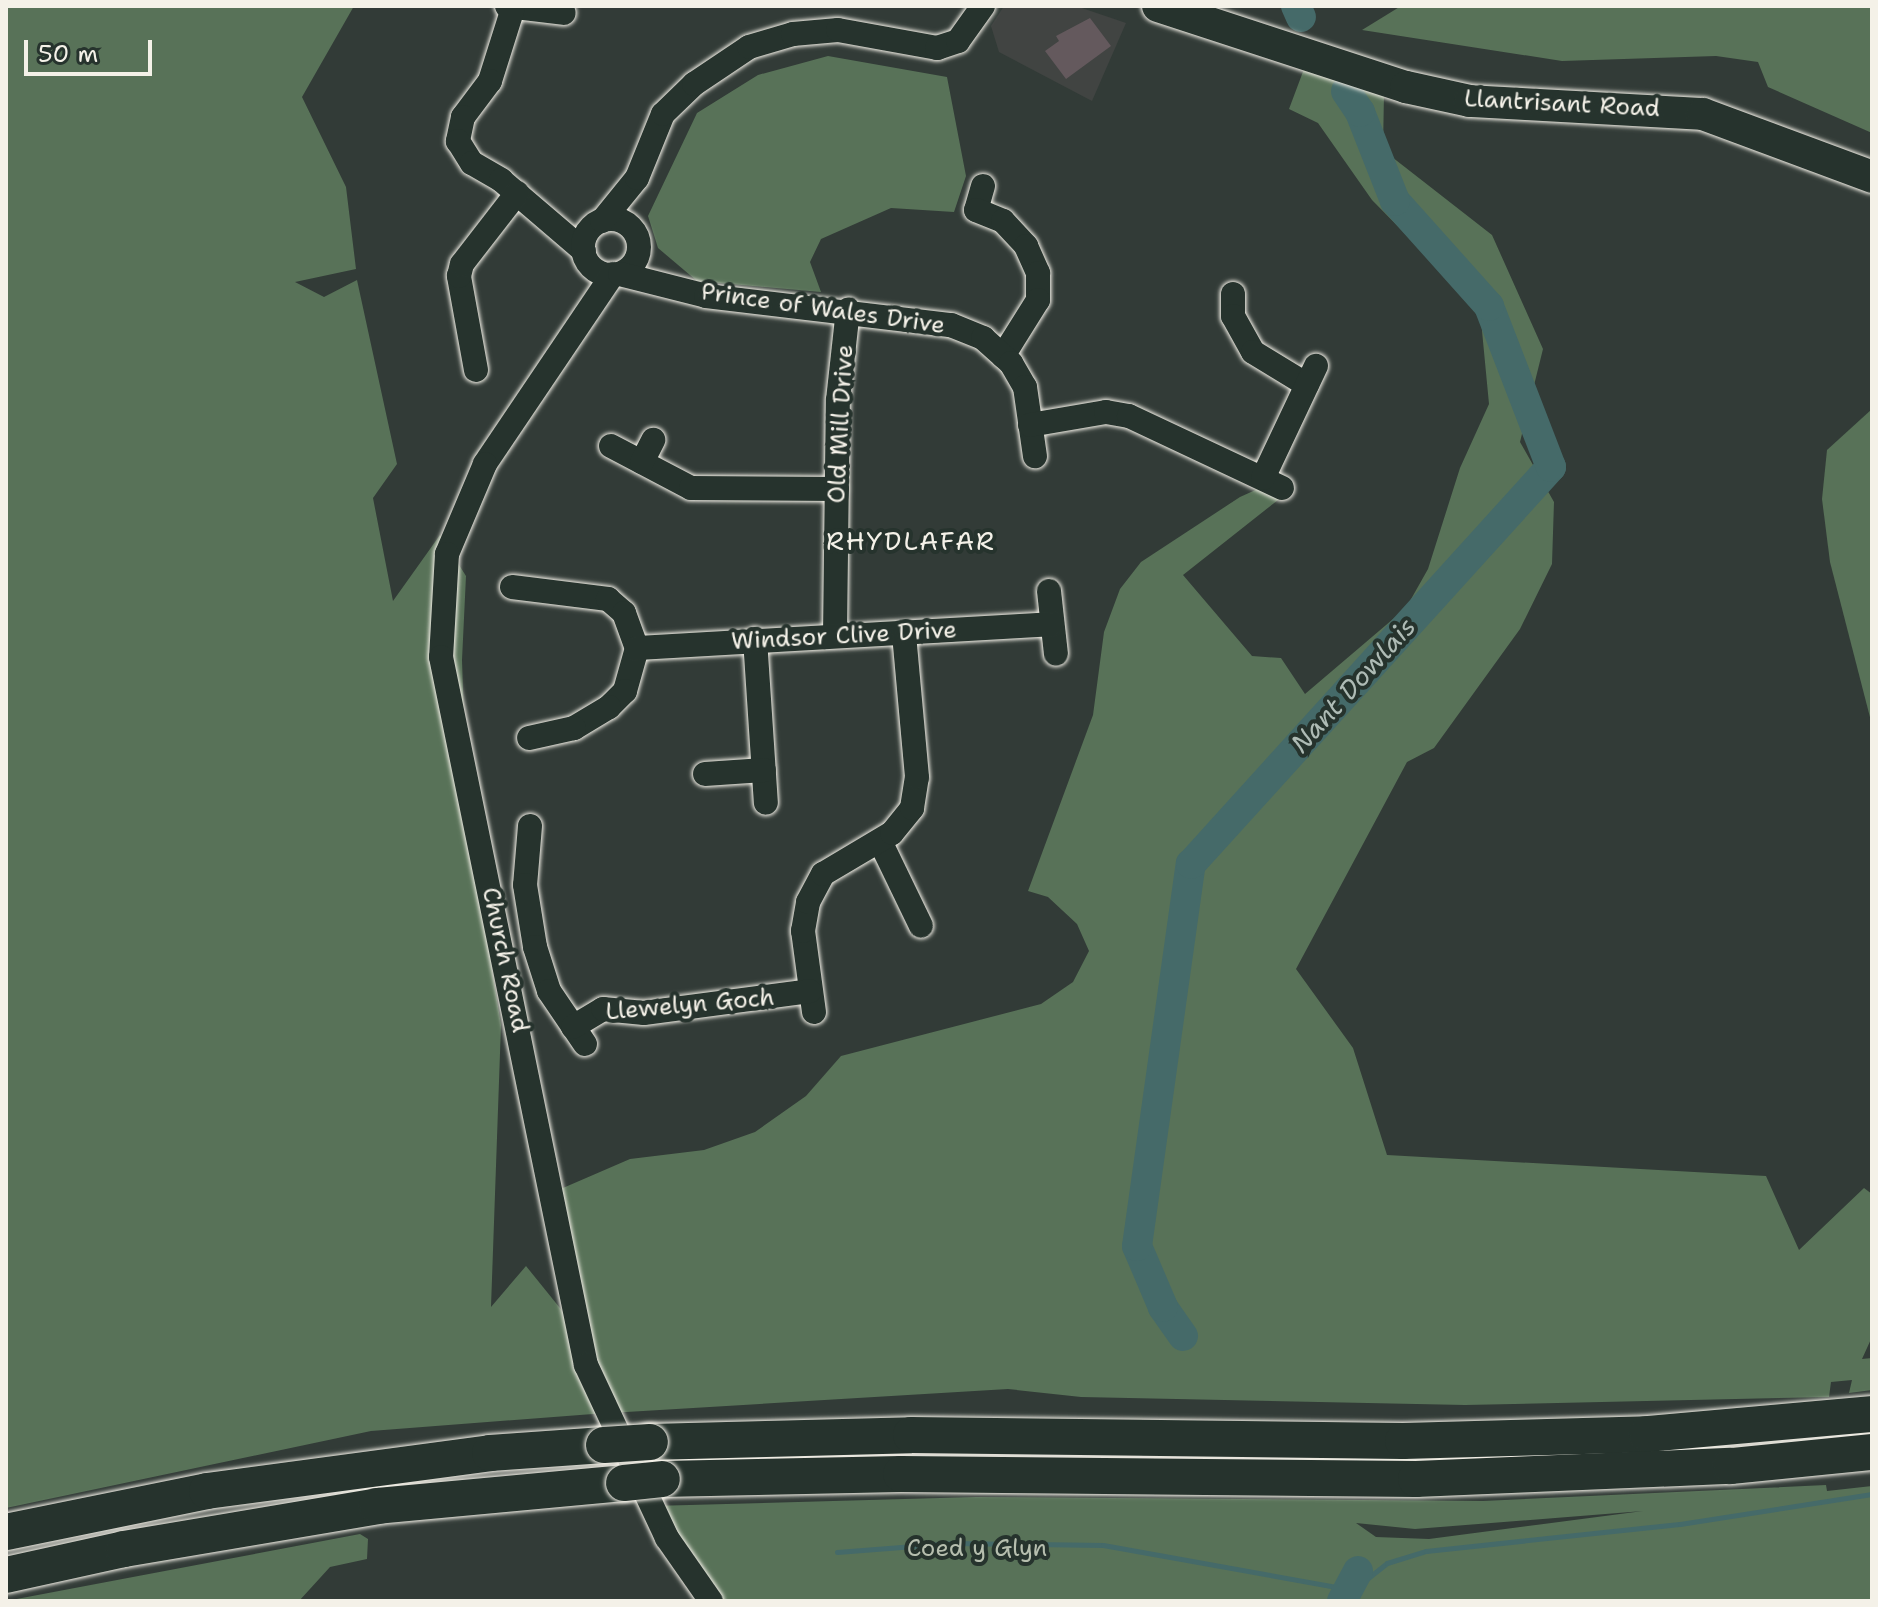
<!DOCTYPE html>
<style>
body{margin:0}
#map{position:relative;width:1878px;height:1607px;overflow:hidden;background:#323b37;font-family:"Shantell Sans",sans-serif}
div>[style]{position:absolute}
[style*='--x']{left:calc(var(--x)*1px);top:calc(var(--y)*1px);width:calc(var(--w)*1px);rotate:calc(var(--a)*1deg)}
.built>*{inset:0;background:#414442}
.green>*{inset:0;background:#587258}
.stream>*{height:5px;margin:-2.5px;padding:0 2.5px;transform-origin:2.5px;border-radius:2.5px;background:#456a69}
.river>*{height:30px;margin:-15px;padding:0 15px;transform-origin:15px;border-radius:15px;background:#456a69}
.building>*{inset:0;background:#64595d}
.roads{filter:drop-shadow(0 0 2px #f4f1e8) drop-shadow(0 0 2px #f4f1e8)}
.minor>*{height:24px;margin:-12px;padding:0 12px;transform-origin:12px;border-radius:12px;background:#26332d}
.minor>.ring{margin:-12px;padding:0;box-sizing:content-box;background:none;border:24px solid #26332d;border-radius:50%}
.major>*{height:32px;margin:-16px;padding:0 16px;transform-origin:16px;border-radius:16px;background:#26332d}
.highway>*{height:36px;margin:-18px;padding:0 18px;transform-origin:18px;border-radius:18px;background:#26332d}
.bridges{filter:drop-shadow(0 0 2px #f4f1e8) drop-shadow(0 0 2px #f4f1e8)}
.highway-bridge>*{height:36px;margin:-18px;padding:0 18px;transform-origin:18px;border-radius:18px;background:#26332d}
span{translate:-50% -50%;white-space:nowrap;text-align:center;line-height:1.15;-webkit-text-stroke:8px #26332d;paint-order:stroke}
.street-label{font-size:24px;color:#f4f1e8}
.park-label{font-size:24px;color:#b6beae}
.neighbourhood-label{font-size:26px;color:#f4f1e8;letter-spacing:2px}
.water-label{font-size:26px;color:#aebbb5;font-style:italic}
.frame{position:absolute;inset:0;border:8px solid #f4f1e8;pointer-events:none}
.scale{position:absolute;left:24px;top:40px;width:128px;height:36px;box-sizing:border-box;border:4px solid #f4f1e8;border-top:0;padding-left:10px;font-size:24px;line-height:28px;white-space:nowrap;color:#f4f1e8;-webkit-text-stroke:6px #26332d;paint-order:stroke}
</style>
<div id="map">
<div class="built">
<div style="clip-path:polygon(1004px 6px,1076px 6px,1126px 23px,1092px 101px,999px 52px,991px 26px)"></div>
</div>
<div class="green">
<div style="clip-path:polygon(6px 6px,354px 6px,302px 97px,346px 187px,356px 269px,295px 282px,324px 297px,357px 280px,397px 464px,373px 498px,393px 601px,440px 535px,466px 576px,462px 660px,467px 811px,501px 1025px,491px 1307px,526px 1266px,564px 1313px,556px 1191px,630px 1159px,704px 1150px,755px 1132px,806px 1096px,841px 1056px,1041px 1004px,1073px 982px,1089px 951px,1077px 924px,1048px 897px,1028px 891px,1093px 715px,1104px 632px,1120px 589px,1141px 562px,1240px 497px,1273px 482px,1283px 496px,1183px 575px,1252px 656px,1281px 658px,1305px 694px,1406px 608px,1428px 569px,1460px 468px,1489px 404px,1480px 310px,1372px 200px,1318px 123px,1289px 109px,1304px 69px,1384px 93px,1383px 150px,1492px 235px,1543px 349px,1520px 442px,1554px 502px,1552px 564px,1520px 629px,1434px 748px,1407px 762px,1296px 969px,1353px 1048px,1387px 1155px,1766px 1176px,1799px 1250px,1864px 1188px,1872px 1194px,1872px 1337px,1862px 1359px,1872px 1358px,1872px 1390px,1849px 1393px,1852px 1380px,1831px 1382px,1829px 1397px,1465px 1405px,1081px 1397px,1008px 1389px,593px 1414px,371px 1431px,6px 1508px)"></div>
<div style="clip-path:polygon(1401px 6px,1872px 6px,1872px 133px,1768px 87px,1758px 62px,1716px 56px,1562px 61px,1362px 30px)"></div>
<div style="clip-path:polygon(828px 56px,947px 77px,966px 176px,954px 212px,891px 208px,821px 239px,810px 262px,821px 292px,697px 281px,658px 248px,648px 216px,697px 113px,758px 75px)"></div>
<div style="clip-path:polygon(1872px 409px,1872px 725px,1830px 562px,1822px 499px,1827px 450px)"></div>
<div style="clip-path:polygon(evenodd,1826px 1485px,1827px 1491px,1872px 1486px,1872px 1601px,711px 1601px,652px 1506px,976px 1497px,1483px 1501px,1826px 1485px,1643px 1511px,1429px 1539px,1376px 1537px,1356px 1523px,1415px 1529px,1643px 1511px)"></div>
<div style="clip-path:polygon(360px 1534px,368px 1539px,367px 1559px,330px 1567px,299px 1601px,6px 1601px)"></div>
</div>
<div class="stream">
<div style="--x:837;--y:1552;--w:116;--a:-4.4"></div>
<div style="--x:953;--y:1543;--w:150;--a:0.8"></div>
<div style="--x:1103;--y:1545;--w:254;--a:10.2"></div>
<div style="--x:1353;--y:1590;--w:43;--a:-38.5"></div>
<div style="--x:1387;--y:1563;--w:41;--a:-17.1"></div>
<div style="--x:1426;--y:1551;--w:255;--a:-6.1"></div>
<div style="--x:1680;--y:1524;--w:194;--a:-8.9"></div>
</div>
<div class="river">
<div style="--x:1296;--y:6;--w:12;--a:66"></div>
<div style="--x:1183;--y:1336;--w:35;--a:-125"></div>
<div style="--x:1163;--y:1307;--w:66;--a:-113.1"></div>
<div style="--x:1137;--y:1246;--w:386;--a:-82"></div>
<div style="--x:1191;--y:864;--w:536;--a:-47.8"></div>
<div style="--x:1551;--y:467;--w:173;--a:-111.1"></div>
<div style="--x:1489;--y:306;--w:141;--a:-131.8"></div>
<div style="--x:1395;--y:201;--w:96;--a:-111.5"></div>
<div style="--x:1360;--y:112;--w:25;--a:-124"></div>
<div style="--x:1342;--y:1601;--w:34;--a:-62"></div>
</div>
<div class="building">
<div style="clip-path:polygon(1090px 18px,1111px 46px,1066px 79px,1045px 51px,1059px 41px,1056px 36px)"></div>
</div>
<div class="roads">
<div class="minor">
<div style="--x:507;--y:6;--w:57;--a:7"></div>
<div style="--x:513;--y:8;--w:77;--a:107.5"></div>
<div style="--x:490;--y:81;--w:45;--a:126.9"></div>
<div style="--x:463;--y:117;--w:25;--a:102"></div>
<div style="--x:458;--y:141;--w:26;--a:58"></div>
<div style="--x:472;--y:163;--w:34;--a:30"></div>
<div style="--x:501;--y:180;--w:109;--a:40.5"></div>
<div style="--x:983;--y:186;--w:25;--a:106"></div>
<div style="--x:976;--y:210;--w:29;--a:22"></div>
<div style="--x:1003;--y:221;--w:34;--a:47"></div>
<div style="--x:1026;--y:246;--w:30;--a:66"></div>
<div style="--x:1038;--y:273;--w:27;--a:90"></div>
<div style="--x:1038;--y:300;--w:66;--a:122"></div>
<div class="ring" style="left:583px;top:219px;width:32px;height:32px"></div>
<div style="--x:602;--y:221;--w:55;--a:-50.9"></div>
<div style="--x:637;--y:178;--w:69;--a:-67.9"></div>
<div style="--x:663;--y:114;--w:43;--a:-44.1"></div>
<div style="--x:694;--y:84;--w:66;--a:-33.9"></div>
<div style="--x:749;--y:47;--w:46;--a:-16.5"></div>
<div style="--x:793;--y:34;--w:45;--a:-5.1"></div>
<div style="--x:838;--y:30;--w:101;--a:10.3"></div>
<div style="--x:937;--y:48;--w:22;--a:-18"></div>
<div style="--x:958;--y:41;--w:43;--a:-54.5"></div>
<div style="--x:613;--y:274;--w:229;--a:124"></div>
<div style="--x:485;--y:464;--w:98;--a:112.9"></div>
<div style="--x:447;--y:554;--w:103;--a:93.3"></div>
<div style="--x:441;--y:657;--w:723;--a:78.43"></div>
<div style="--x:586;--y:1365;--w:191;--a:64.9"></div>
<div style="--x:667;--y:1538;--w:77;--a:55.1"></div>
<div style="--x:620;--y:274;--w:89;--a:14.3"></div>
<div style="--x:706;--y:296;--w:247;--a:6.8"></div>
<div style="--x:951;--y:325;--w:35;--a:22"></div>
<div style="--x:983;--y:338;--w:38;--a:42"></div>
<div style="--x:1011;--y:363;--w:28;--a:60"></div>
<div style="--x:1025;--y:387;--w:70;--a:81.8"></div>
<div style="--x:1233;--y:294;--w:22;--a:90"></div>
<div style="--x:1233;--y:316;--w:41;--a:60.9"></div>
<div style="--x:1253;--y:352;--w:63;--a:31.4"></div>
<div style="--x:476;--y:370;--w:96;--a:-100.3"></div>
<div style="--x:459;--y:276;--w:12;--a:-76"></div>
<div style="--x:462;--y:264;--w:90;--a:-52.2"></div>
<div style="--x:1030;--y:425;--w:77;--a:-9.7"></div>
<div style="--x:1106;--y:412;--w:23;--a:10"></div>
<div style="--x:1129;--y:416;--w:169;--a:25.2"></div>
<div style="--x:611;--y:446;--w:90;--a:27.7"></div>
<div style="--x:691;--y:488;--w:146;--a:0.4"></div>
<div style="--x:642;--y:462;--w:25;--a:-63"></div>
<div style="--x:1263;--y:478;--w:124;--a:-64.7"></div>
<div style="--x:512;--y:587;--w:97;--a:7.1"></div>
<div style="--x:608;--y:599;--w:21;--a:41"></div>
<div style="--x:624;--y:613;--w:37;--a:70"></div>
<div style="--x:637;--y:648;--w:45;--a:105.6"></div>
<div style="--x:625;--y:691;--w:23;--a:135"></div>
<div style="--x:609;--y:707;--w:41;--a:149"></div>
<div style="--x:574;--y:728;--w:46;--a:167.5"></div>
<div style="--x:1049;--y:591;--w:63;--a:83.7"></div>
<div style="--x:835;--y:634;--w:234;--a:-89.3"></div>
<div style="--x:838;--y:400;--w:91;--a:-83.7"></div>
<div style="--x:755;--y:639;--w:164;--a:86.2"></div>
<div style="--x:637;--y:648;--w:415;--a:-3.3"></div>
<div style="--x:705;--y:774;--w:59;--a:-3.9"></div>
<div style="--x:530;--y:826;--w:59;--a:94.8"></div>
<div style="--x:525;--y:885;--w:63;--a:80.8"></div>
<div style="--x:535;--y:947;--w:46;--a:72.3"></div>
<div style="--x:549;--y:991;--w:64;--a:55.8"></div>
<div style="--x:880;--y:841;--w:94;--a:64.2"></div>
<div style="--x:814;--y:1012;--w:82;--a:-97.7"></div>
<div style="--x:803;--y:931;--w:29;--a:-80"></div>
<div style="--x:808;--y:902;--w:32;--a:-62"></div>
<div style="--x:823;--y:874;--w:80;--a:-30.7"></div>
<div style="--x:892;--y:833;--w:32;--a:-51"></div>
<div style="--x:912;--y:808;--w:31;--a:-81"></div>
<div style="--x:917;--y:777;--w:143;--a:-95.2"></div>
<div style="--x:573;--y:1027;--w:35;--a:-31"></div>
<div style="--x:603;--y:1009;--w:41;--a:5.6"></div>
<div style="--x:644;--y:1013;--w:167;--a:-7.5"></div>
</div>
<div class="major">
<div style="--x:1158;--y:6;--w:261;--a:18.1"></div>
<div style="--x:1406;--y:87;--w:66;--a:12.3"></div>
<div style="--x:1470;--y:101;--w:233;--a:3.2"></div>
<div style="--x:1703;--y:114;--w:180;--a:20.4"></div>
</div>
<div class="highway">
<div style="--x:650;--y:1442;--w:261;--a:-1.5"></div>
<div style="--x:911;--y:1435;--w:492;--a:0.7"></div>
<div style="--x:1403;--y:1441;--w:244;--a:-1.6"></div>
<div style="--x:1647;--y:1434;--w:226;--a:-5.1"></div>
<div style="--x:662;--y:1479;--w:239;--a:-1.2"></div>
<div style="--x:901;--y:1474;--w:515;--a:0.56"></div>
<div style="--x:1416;--y:1479;--w:315;--a:-2.4"></div>
<div style="--x:1731;--y:1466;--w:142;--a:-5.7"></div>
<div style="--x:6;--y:1532;--w:205;--a:-11.5"></div>
<div style="--x:207;--y:1491;--w:286;--a:-7.6"></div>
<div style="--x:490;--y:1453;--w:114;--a:-4"></div>
<div style="--x:6;--y:1575;--w:121;--a:-12.4"></div>
<div style="--x:124;--y:1549;--w:257;--a:-9.6"></div>
<div style="--x:377;--y:1506;--w:248;--a:-5.3"></div>
</div>
</div>
<div class="bridges">
<div class="highway-bridge">
<div style="--x:604;--y:1445;--w:46;--a:-3.7"></div>
<div style="--x:624;--y:1483;--w:38;--a:-6"></div>
</div>
</div>
<div class="street-label">
<span style="left:1562px;top:104px;rotate:3deg">Llantrisant Road</span>
<span style="left:823px;top:309px;rotate:8deg">Prince of Wales Drive</span>
<span style="left:841px;top:424px;rotate:-87deg">Old Mill Drive</span>
<span style="left:844px;top:636px;rotate:-3deg">Windsor Clive Drive</span>
<span style="left:505px;top:960px;rotate:78deg">Church Road</span>
<span style="left:690px;top:1005px;rotate:-5deg">Llewelyn Goch</span>
</div>
<div class="park-label">
<span style="left:977px;top:1549px">Coed y Glyn</span>
</div>
<div class="neighbourhood-label">
<span style="left:911px;top:541px">RHYDLAFAR</span>
</div>
<div class="water-label">
<span style="left:1353px;top:685px;rotate:-48deg">Nant Dowlais</span>
</div>
<div class="frame"></div>
<div class="scale">50 m</div>
</div>
